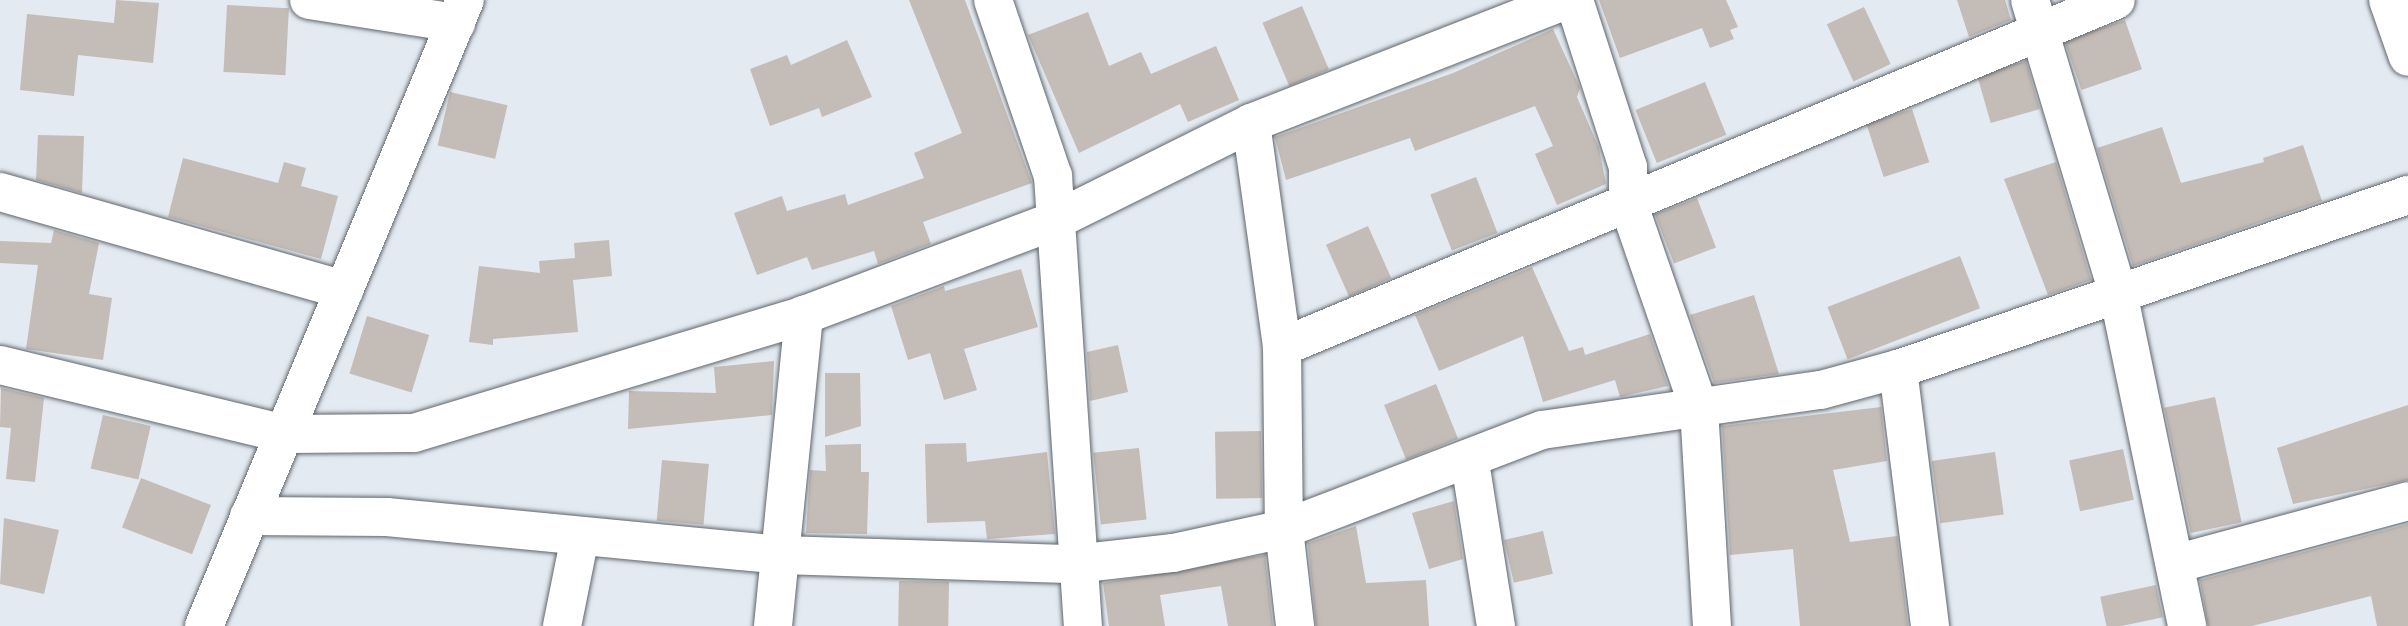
<!DOCTYPE html>
<style>
body{margin:0}
#map{position:relative;width:2408px;height:626px;overflow:hidden;background:#e3eaf1;font-family:"Asap Condensed",sans-serif}
div>[style]{position:absolute}
[style*='--x']{left:calc(var(--x)*1px);top:calc(var(--y)*1px);width:calc(var(--w)*1px);rotate:calc(var(--a)*1deg)}
.building>*{inset:0;background:#c4bcb6;transform-origin:0 0}
.roads{filter:drop-shadow(0 0 2px #60666c) drop-shadow(0 0 2px #60666c)}
.minor>*{height:38px;margin:-19px;padding:0 19px;transform-origin:19px;border-radius:19px;background:#fff}
span{translate:-50% -50%;white-space:nowrap;text-align:center;line-height:1.15;-webkit-text-stroke:5px #f0f7fe;paint-order:stroke}
</style>
<div id="map">
<div class="building">
<div style="clip-path:polygon(116px 0,159px 3px,153px 63px,78px 55px,74px 96px,20px 90px,27px 14px,114px 23px)"></div>
<div style="clip-path:polygon(909px 0,965px 0,1032px 183px,923px 222px,931px 244px,878px 264px,874px 251px,812px 270px,807px 257px,757px 275px,734px 213px,782px 196px,787px 211px,845px 194px,848px 205px,924px 178px,914px 153px,962px 133px)"></div>
<div style="clip-path:polygon(1599px 0,1726px 0,1738px 27px,1730px 30px,1734px 39px,1710px 48px,1702px 28px,1620px 58px)"></div>
<div style="clip-path:polygon(1957px 0,2005px 0,2011px 20px,1969px 37px)"></div>
<div style="left:227px;top:5px;width:62px;height:67px;rotate:3deg"></div>
<div style="left:1302px;top:6px;width:69px;height:43px;rotate:67deg"></div>
<div style="left:1864px;top:7px;width:63px;height:41px;rotate:65deg"></div>
<div style="clip-path:polygon(1088px 12px,1109px 66px,1141px 52px,1151px 74px,1216px 46px,1239px 100px,1188px 122px,1180px 104px,1079px 153px,1028px 35px)"></div>
<div style="left:2125px;top:20px;width:52px;height:64px;rotate:71deg"></div>
<div style="clip-path:polygon(1553px 29px,1580px 88px,1577px 97px,1599px 148px,1606px 184px,1557px 205px,1535px 154px,1553px 146px,1535px 106px,1415px 151px,1410px 138px,1286px 180px,1275px 137px,1453px 73px)"></div>
<div style="clip-path:polygon(847px 40px,872px 97px,822px 117px,819px 108px,770px 126px,750px 69px,787px 55px,791px 65px)"></div>
<div style="left:2026px;top:61px;width:50px;height:51px;rotate:74deg"></div>
<div style="left:1705px;top:82px;width:57px;height:75px;rotate:68deg"></div>
<div style="left:450px;top:92px;width:59px;height:55px;rotate:13deg"></div>
<div style="left:1912px;top:109px;width:56px;height:48px;rotate:72deg"></div>
<div style="clip-path:polygon(2162px 127px,2181px 183px,2264px 162px,2263px 158px,2303px 145px,2322px 201px,2133px 266px,2097px 148px)"></div>
<div style="clip-path:polygon(38px 135px,84px 136px,82px 193px,36px 180px)"></div>
<div style="clip-path:polygon(183px 158px,278px 183px,284px 162px,306px 168px,301px 186px,338px 196px,321px 259px,168px 217px)"></div>
<div style="clip-path:polygon(2056px 162px,2091px 280px,2048px 295px,2004px 179px)"></div>
<div style="left:1476px;top:177px;width:60px;height:49px;rotate:69deg"></div>
<div style="left:1697px;top:198px;width:53px;height:45px;rotate:69deg"></div>
<div style="left:1368px;top:226px;width:57px;height:46px;rotate:66deg"></div>
<div style="clip-path:polygon(54px 230px,99px 243px,89px 294px,112px 298px,103px 360px,26px 349px,38px 265px,0 263px,0 241px,51px 243px)"></div>
<div style="clip-path:polygon(609px 240px,612px 276px,573px 280px,578px 332px,493px 339px,493px 345px,469px 342px,479px 266px,540px 273px,539px 261px,575px 258px,574px 243px)"></div>
<div style="left:1960px;top:256px;width:56px;height:142px;rotate:69deg"></div>
<div style="clip-path:polygon(1532px 267px,1569px 351px,1583px 347px,1585px 355px,1650px 334px,1668px 386px,1620px 397px,1615px 380px,1543px 402px,1523px 336px,1439px 371px,1415px 315px)"></div>
<div style="clip-path:polygon(1021px 269px,1038px 327px,964px 349px,977px 390px,944px 400px,930px 353px,908px 360px,891px 306px,944px 286px,945px 291px)"></div>
<div style="clip-path:polygon(1754px 295px,1779px 374px,1714px 383px,1690px 315px)"></div>
<div style="left:367px;top:316px;width:65px;height:60px;rotate:17deg"></div>
<div style="clip-path:polygon(1118px 345px,1128px 392px,1090px 401px,1087px 352px)"></div>
<div style="clip-path:polygon(774px 361px,772px 415px,628px 429px,629px 391px,716px 393px,714px 367px)"></div>
<div style="clip-path:polygon(825px 373px,860px 373px,861px 426px,825px 437px)"></div>
<div style="left:1436px;top:384px;width:59px;height:56px;rotate:68deg"></div>
<div style="clip-path:polygon(1px 388px,44px 398px,35px 482px,6px 479px,11px 428px,0 427px)"></div>
<div style="left:2215px;top:397px;width:128px;height:52px;rotate:78deg"></div>
<div style="clip-path:polygon(2408px 405px,2408px 480px,2293px 504px,2277px 448px)"></div>
<div style="clip-path:polygon(1881px 407px,1887px 461px,1833px 470px,1850px 542px,1897px 536px,1908px 626px,1800px 626px,1793px 549px,1730px 555px,1722px 426px)"></div>
<div style="left:103px;top:415px;width:49px;height:55px;rotate:13deg"></div>
<div style="left:1261px;top:431px;width:67px;height:46px;rotate:89deg"></div>
<div style="clip-path:polygon(966px 443px,967px 462px,1047px 452px,1055px 534px,987px 539px,985px 521px,927px 523px,925px 444px)"></div>
<div style="clip-path:polygon(861px 444px,861px 472px,869px 472px,867px 534px,806px 533px,810px 470px,826px 471px,825px 445px)"></div>
<div style="left:1139px;top:448px;width:72px;height:46px;rotate:84deg"></div>
<div style="left:2123px;top:449px;width:52px;height:55px;rotate:78deg"></div>
<div style="left:1995px;top:452px;width:63px;height:64px;rotate:82deg"></div>
<div style="left:662px;top:460px;width:47px;height:61px;rotate:5deg"></div>
<div style="left:141px;top:478px;width:75px;height:53px;rotate:21deg"></div>
<div style="clip-path:polygon(1454px 501px,1463px 559px,1429px 569px,1412px 513px)"></div>
<div style="clip-path:polygon(4px 518px,59px 530px,44px 594px,0 584px)"></div>
<div style="clip-path:polygon(2408px 524px,2408px 626px,2377px 626px,2371px 596px,2252px 626px,2208px 626px,2200px 580px)"></div>
<div style="clip-path:polygon(1356px 526px,1366px 583px,1426px 580px,1429px 626px,1316px 626px,1308px 543px)"></div>
<div style="left:1543px;top:531px;width:44px;height:40px;rotate:77deg"></div>
<div style="clip-path:polygon(1265px 555px,1273px 626px,1228px 626px,1221px 586px,1160px 595px,1165px 626px,1109px 626px,1103px 583px)"></div>
<div style="left:899px;top:581px;width:50px;height:45px;rotate:1deg"></div>
<div style="left:2156px;top:585px;width:33px;height:57px;rotate:78deg"></div>
</div>
<div class="roads">
<div class="minor">
<div style="--x:309;--y:0;--w:149;--a:8.9"></div>
<div style="--x:993;--y:0;--w:186;--a:71.2"></div>
<div style="--x:1053;--y:176;--w:451;--a:86.2"></div>
<div style="--x:1574;--y:0;--w:176;--a:72.1"></div>
<div style="--x:1628;--y:167;--w:36;--a:90"></div>
<div style="--x:1628;--y:203;--w:217;--a:70.9"></div>
<div style="--x:1699;--y:408;--w:218;--a:86.6"></div>
<div style="--x:2030;--y:0;--w:310;--a:73.3"></div>
<div style="--x:2119;--y:297;--w:336;--a:78.3"></div>
<div style="--x:2388;--y:0;--w:60;--a:70.7"></div>
<div style="--x:1251;--y:123;--w:226;--a:82.1"></div>
<div style="--x:1282;--y:347;--w:182;--a:89.4"></div>
<div style="--x:1284;--y:529;--w:98;--a:83.5"></div>
<div style="--x:0;--y:192;--w:358;--a:15.9"></div>
<div style="--x:1282;--y:347;--w:903;--a:-22.59"></div>
<div style="--x:0;--y:365;--w:293;--a:13.6"></div>
<div style="--x:285;--y:434;--w:129;--a:-0.4"></div>
<div style="--x:414;--y:433;--w:407;--a:-16.8"></div>
<div style="--x:804;--y:315;--w:265;--a:-20.6"></div>
<div style="--x:1052;--y:222;--w:222;--a:-26.4"></div>
<div style="--x:1251;--y:123;--w:338;--a:-21.3"></div>
<div style="--x:1898;--y:369;--w:259;--a:82.9"></div>
<div style="--x:1470;--y:462;--w:166;--a:81"></div>
<div style="--x:249;--y:516;--w:138;--a:0.4"></div>
<div style="--x:387;--y:517;--w:396;--a:5.5"></div>
<div style="--x:781;--y:555;--w:294;--a:1.8"></div>
<div style="--x:1075;--y:564;--w:99;--a:-6.4"></div>
<div style="--x:1173;--y:553;--w:114;--a:-12.2"></div>
<div style="--x:1284;--y:529;--w:276;--a:-21"></div>
<div style="--x:1542;--y:430;--w:282;--a:-8.2"></div>
<div style="--x:1821;--y:390;--w:80;--a:-15.3"></div>
<div style="--x:1898;--y:369;--w:539;--a:-18.84"></div>
<div style="--x:2175;--y:564;--w:241;--a:-15.1"></div>
<div style="--x:204;--y:626;--w:678;--a:-67.37"></div>
<div style="--x:562;--y:626;--w:91;--a:-78.6"></div>
<div style="--x:773;--y:626;--w:313;--a:-84.3"></div>
</div>
</div>
</div>
